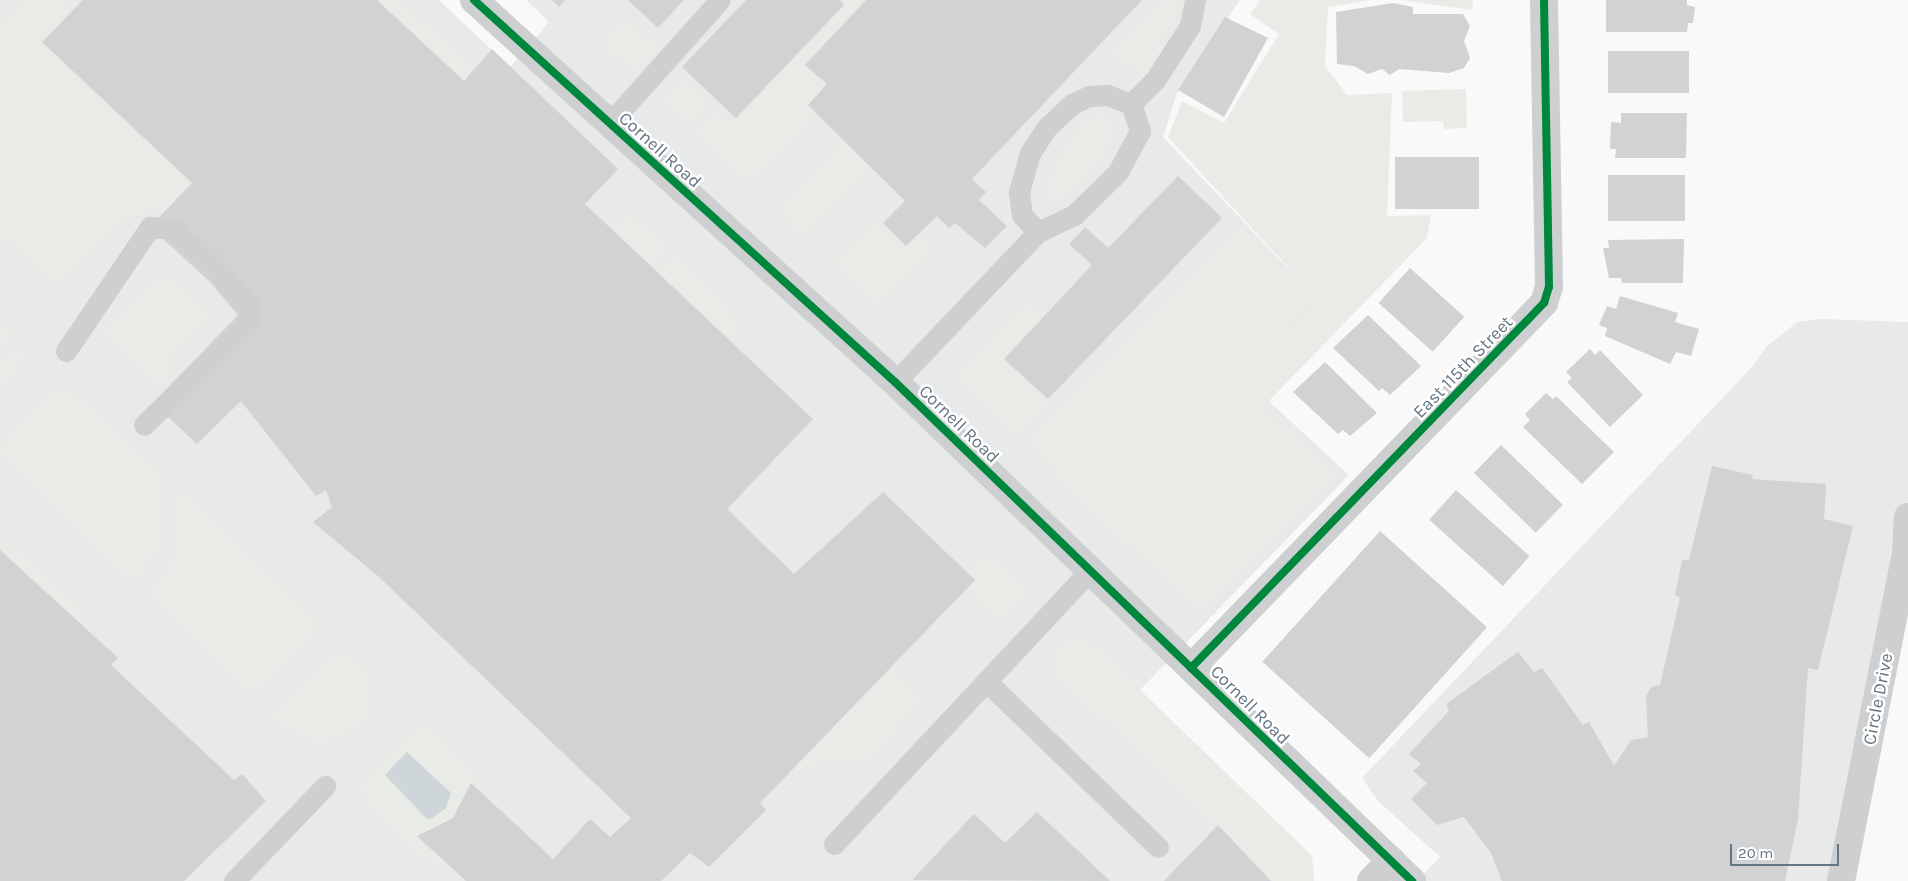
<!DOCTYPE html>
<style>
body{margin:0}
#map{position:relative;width:1908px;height:881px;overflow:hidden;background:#f9f9f9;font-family:Karla,sans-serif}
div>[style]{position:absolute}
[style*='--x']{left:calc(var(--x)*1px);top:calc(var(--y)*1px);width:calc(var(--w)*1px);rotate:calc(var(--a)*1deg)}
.built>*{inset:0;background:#e8e9e9}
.green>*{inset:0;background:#e8ebe6;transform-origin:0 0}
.water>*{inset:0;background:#ced6d9}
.building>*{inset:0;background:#d0d2d3;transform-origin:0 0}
.service>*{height:21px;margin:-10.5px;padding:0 10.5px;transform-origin:10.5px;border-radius:10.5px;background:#cecfd0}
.minor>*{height:28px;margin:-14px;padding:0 14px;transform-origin:14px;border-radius:14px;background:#cecfd0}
.tertiary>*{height:28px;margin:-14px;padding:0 14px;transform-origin:14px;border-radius:14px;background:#cecfd0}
.cycleway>*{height:8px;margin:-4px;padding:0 4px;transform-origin:4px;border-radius:4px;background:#00873e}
span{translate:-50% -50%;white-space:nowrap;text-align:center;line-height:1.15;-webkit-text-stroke:5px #fff;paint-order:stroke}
.street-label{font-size:18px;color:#657683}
.scale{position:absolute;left:1730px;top:844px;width:109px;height:22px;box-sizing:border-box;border:2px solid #657683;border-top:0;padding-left:6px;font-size:15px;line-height:18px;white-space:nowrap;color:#657683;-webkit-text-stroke:4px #fff;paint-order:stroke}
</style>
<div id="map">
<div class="built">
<div style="clip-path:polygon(0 0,439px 0,510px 67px,549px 22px,526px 0,1240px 0,1177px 93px,1163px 137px,1319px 301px,1247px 381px,1349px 475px,1140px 690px,1312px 856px,1314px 881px,0 881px)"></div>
<div style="clip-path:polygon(1821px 319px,1908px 322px,1908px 517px,1841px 881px,1417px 881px,1440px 857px,1378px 801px,1362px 778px,1752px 367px,1766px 347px,1797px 322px)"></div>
</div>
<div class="green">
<div style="clip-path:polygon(24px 0,59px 0,71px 11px,61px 23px,192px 183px,162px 213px,148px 210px,127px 217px,57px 287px,0 233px,0 25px)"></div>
<div style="clip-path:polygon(377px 0,397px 0,474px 69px,464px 81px)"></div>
<div style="clip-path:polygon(840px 0,866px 0,805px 65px,827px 84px,816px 113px,751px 181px,741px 176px,696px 133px,717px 110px,731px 123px,844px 5px)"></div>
<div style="clip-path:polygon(1187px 0,1186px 13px,1180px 9px,1156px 44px,1164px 49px,1146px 80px,1113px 51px,1158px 3px)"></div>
<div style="clip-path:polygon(1260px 0,1369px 0,1328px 7px,1325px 66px,1347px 95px,1392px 93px,1387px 216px,1431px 215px,1427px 238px,1262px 408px,1337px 474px,1201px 612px,1080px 500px,1032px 445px,1035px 436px,1241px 227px,1314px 300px,1248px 368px,1319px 301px,1168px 137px,1182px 101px,1224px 123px,1279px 34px,1250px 14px)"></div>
<div style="clip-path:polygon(1402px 0,1473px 0,1472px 10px)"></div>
<div style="clip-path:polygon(624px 19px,658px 48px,635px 73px,609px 50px,610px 35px)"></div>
<div style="left:686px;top:78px;width:35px;height:33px;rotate:44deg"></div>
<div style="clip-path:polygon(1466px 89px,1467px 128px,1444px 129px,1443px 121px,1403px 122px,1402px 91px)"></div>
<div style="clip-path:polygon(1108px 113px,1112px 130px,1107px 150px,1090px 174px,1054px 201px,1049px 192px,1051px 176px,1065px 145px,1089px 118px)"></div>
<div style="clip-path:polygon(844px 141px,872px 168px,805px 233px,796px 229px,779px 209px)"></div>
<div style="clip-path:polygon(901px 197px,883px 223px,906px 246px,917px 235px,934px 250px,876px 305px,835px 261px)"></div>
<div style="left:628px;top:212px;width:52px;height:23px;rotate:43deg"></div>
<div style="clip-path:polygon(672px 256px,727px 306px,740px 335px,732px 343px,657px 272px)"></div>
<div style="clip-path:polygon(168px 276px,204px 309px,205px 315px,204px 323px,171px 356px,170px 375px,159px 385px,104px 332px,157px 277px)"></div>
<div style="clip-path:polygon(1025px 303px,1041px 319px,1004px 359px,1048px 402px,1015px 434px,957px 374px)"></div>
<div style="clip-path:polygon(0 321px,14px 335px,0 350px)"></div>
<div style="clip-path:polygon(24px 343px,20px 365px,0 387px,0 367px)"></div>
<div style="clip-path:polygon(65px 386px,164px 477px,162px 541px,135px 583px,2px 455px,5px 440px,52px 392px)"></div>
<div style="clip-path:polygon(177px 488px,315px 620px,316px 629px,309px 638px,253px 694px,150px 595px,167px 573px,180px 540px)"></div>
<div style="left:0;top:537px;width:113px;height:13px;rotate:42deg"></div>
<div style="clip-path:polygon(988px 555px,1020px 585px,1022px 596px,999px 620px,966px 590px,975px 580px,969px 574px)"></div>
<div style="clip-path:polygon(1070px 637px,1092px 644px,1311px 855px,1314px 881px,1271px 881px,1106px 715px,1098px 718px,1053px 672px,1054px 654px)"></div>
<div style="clip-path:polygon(339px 653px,346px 653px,362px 666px,370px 685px,368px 711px,362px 721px,337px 738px,316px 742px,283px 726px,272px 714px)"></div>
<div style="clip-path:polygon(891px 668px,923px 700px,869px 757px,815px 764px,782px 782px)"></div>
<div style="clip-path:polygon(420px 725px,430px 727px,476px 778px,477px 789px,471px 784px,453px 818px,418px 836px,445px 862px,435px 864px,409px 847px,359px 790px,361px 783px)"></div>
</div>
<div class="water">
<div style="clip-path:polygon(407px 752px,451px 793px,446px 808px,432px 818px,427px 819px,385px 775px)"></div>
</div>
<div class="building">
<div style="clip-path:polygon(83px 0,377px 0,464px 81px,492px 49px,618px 169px,585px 204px,813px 419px,727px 509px,794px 574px,883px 492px,975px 580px,760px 803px,766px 810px,709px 867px,690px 853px,661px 881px,466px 881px,417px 836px,453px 818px,471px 783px,553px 859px,590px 819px,610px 837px,631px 818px,379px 577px,313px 522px,332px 507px,326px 490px,316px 496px,241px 401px,197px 444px,153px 403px,238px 315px,210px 282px,150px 227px,192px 183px,42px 42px)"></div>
<div style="clip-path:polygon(552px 0,565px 0,559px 7px)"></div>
<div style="clip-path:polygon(628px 0,684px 0,658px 28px)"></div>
<div style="clip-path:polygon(746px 0,840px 0,844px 5px,736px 118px,682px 67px)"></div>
<div style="clip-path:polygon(866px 0,1142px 0,972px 179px,986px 192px,979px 200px,1007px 226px,985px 248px,955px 223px,949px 228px,937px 216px,906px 246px,883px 223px,905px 201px,808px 105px,827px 84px,805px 65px)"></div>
<div style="clip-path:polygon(1606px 0,1687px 0,1687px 5px,1695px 7px,1693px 23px,1688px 23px,1687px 32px,1606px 32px)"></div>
<div style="clip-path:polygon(1393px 3px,1413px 7px,1413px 14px,1463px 14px,1470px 26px,1464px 41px,1470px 58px,1464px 68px,1449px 73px,1399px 69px,1390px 75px,1382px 69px,1368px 74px,1354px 66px,1337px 64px,1336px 12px)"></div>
<div style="clip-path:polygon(1225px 17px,1268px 38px,1224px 117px,1178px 90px)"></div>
<div style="left:1608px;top:51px;width:81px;height:42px"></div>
<div style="clip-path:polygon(1621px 113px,1687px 113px,1686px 158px,1615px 158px,1616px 149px,1610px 149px,1611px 122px,1621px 123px)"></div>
<div style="left:1479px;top:157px;width:52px;height:84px;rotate:90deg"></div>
<div style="left:1608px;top:175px;width:77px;height:46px"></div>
<div style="clip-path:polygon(1178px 176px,1222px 218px,1048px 399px,1004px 359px,1092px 265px,1069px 244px,1085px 227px,1108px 248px)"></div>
<div style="clip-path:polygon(1684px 239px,1683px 283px,1622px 283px,1621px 278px,1609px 278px,1603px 248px,1609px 248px,1608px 240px)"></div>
<div style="left:1410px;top:268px;width:73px;height:47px;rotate:42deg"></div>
<div style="clip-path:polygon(1620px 296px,1678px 313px,1675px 322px,1699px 329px,1691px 356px,1676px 352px,1670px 364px,1605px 336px,1607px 328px,1599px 325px,1607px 306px,1616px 309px)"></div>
<div style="clip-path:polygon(1368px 315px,1421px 366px,1390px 395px,1382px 388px,1379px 391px,1333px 348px)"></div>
<div style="clip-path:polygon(1590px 349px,1595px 355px,1600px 350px,1643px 395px,1610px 427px,1567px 382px,1572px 378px,1566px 372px)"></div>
<div style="clip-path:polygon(1325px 362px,1377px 413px,1350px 436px,1343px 430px,1338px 434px,1293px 392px)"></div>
<div style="clip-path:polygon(1546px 393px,1553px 399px,1556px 396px,1614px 452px,1582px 484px,1523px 427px,1530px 420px,1525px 414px)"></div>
<div style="left:1501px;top:445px;width:86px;height:39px;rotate:44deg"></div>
<div style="clip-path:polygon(1712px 466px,1753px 475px,1752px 479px,1826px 484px,1824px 519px,1853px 526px,1818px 670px,1808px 668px,1798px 819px,1785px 881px,1502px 881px,1491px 853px,1464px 817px,1437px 825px,1411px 799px,1427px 783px,1413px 771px,1421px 764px,1409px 754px,1449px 711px,1446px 704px,1518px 652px,1534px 672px,1542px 668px,1583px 725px,1589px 722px,1614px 766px,1631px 740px,1648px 737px,1646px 696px,1651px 687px,1660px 685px,1680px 598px,1675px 595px,1682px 560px,1689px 560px)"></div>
<div style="left:1456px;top:490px;width:99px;height:40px;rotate:42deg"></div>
<div style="left:1380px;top:531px;width:144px;height:176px;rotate:42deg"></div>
<div style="clip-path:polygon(0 550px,118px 658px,111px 665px,234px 780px,242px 774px,266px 801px,184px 881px,0 881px)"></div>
<div style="clip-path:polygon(1037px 812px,1110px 881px,912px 880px,974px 814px,1005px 843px)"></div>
<div style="clip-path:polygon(1218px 825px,1271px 881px,1164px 881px)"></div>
</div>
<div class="service">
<div style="--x:1131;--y:104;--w:34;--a:-45"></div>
<div style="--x:1155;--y:80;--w:64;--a:-57.1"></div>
<div style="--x:1190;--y:26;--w:26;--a:-79"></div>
<div style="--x:609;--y:124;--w:166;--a:-48.2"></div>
<div style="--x:66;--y:351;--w:150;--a:-55.9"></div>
<div style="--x:150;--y:227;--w:24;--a:5"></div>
<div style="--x:174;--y:229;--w:47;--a:42.4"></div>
<div style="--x:209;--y:261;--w:56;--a:47.2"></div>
<div style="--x:247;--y:302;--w:11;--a:68"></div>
<div style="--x:251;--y:312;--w:13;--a:108"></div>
<div style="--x:247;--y:324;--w:144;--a:135.6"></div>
<div style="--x:895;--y:382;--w:207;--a:-46.4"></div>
<div style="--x:1038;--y:232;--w:40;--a:-25"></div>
<div style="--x:1074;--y:215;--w:62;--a:-44.3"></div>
<div style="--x:1118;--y:172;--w:47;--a:-61.8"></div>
<div style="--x:1140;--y:131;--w:28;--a:-108"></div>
<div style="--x:1131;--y:104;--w:26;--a:-159"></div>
<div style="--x:1107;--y:95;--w:18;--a:177"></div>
<div style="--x:1089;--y:96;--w:19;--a:155"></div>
<div style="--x:1072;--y:104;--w:34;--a:137"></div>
<div style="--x:1047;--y:127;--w:31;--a:123"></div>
<div style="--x:1030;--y:153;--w:41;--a:105.8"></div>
<div style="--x:1019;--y:192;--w:23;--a:83"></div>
<div style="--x:1022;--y:215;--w:23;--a:47"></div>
<div style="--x:986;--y:681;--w:239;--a:44"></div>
<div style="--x:834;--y:844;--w:371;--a:-46.9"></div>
<div style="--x:234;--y:881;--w:132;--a:-46.2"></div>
</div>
<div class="minor">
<div style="--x:1191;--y:668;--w:508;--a:-45.96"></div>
<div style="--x:1544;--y:303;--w:17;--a:-73"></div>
<div style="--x:1549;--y:287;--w:287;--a:-91"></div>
<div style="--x:1371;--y:881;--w:29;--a:-46"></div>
</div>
<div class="tertiary">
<div style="--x:474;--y:0;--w:568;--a:42.22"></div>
<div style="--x:895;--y:382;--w:719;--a:43.99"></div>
<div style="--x:1841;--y:881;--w:334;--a:-78.8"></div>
<div style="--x:1906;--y:553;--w:36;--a:-87"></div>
</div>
<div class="cycleway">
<div style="--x:474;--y:0;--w:568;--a:42.22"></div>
<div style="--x:895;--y:382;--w:719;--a:43.99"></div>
<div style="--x:1191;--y:668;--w:508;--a:-45.96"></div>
<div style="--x:1544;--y:303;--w:17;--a:-73"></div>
<div style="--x:1549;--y:287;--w:287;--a:-91"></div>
</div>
<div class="street-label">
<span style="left:660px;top:150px;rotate:42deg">Cornell Road</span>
<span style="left:1463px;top:367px;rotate:-46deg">East 115th Street</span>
<span style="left:959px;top:424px;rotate:44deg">Cornell Road</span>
<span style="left:1878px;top:699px;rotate:-79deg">Circle Drive</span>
<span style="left:1250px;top:705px;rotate:45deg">Cornell Road</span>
</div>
<div class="scale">20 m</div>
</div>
